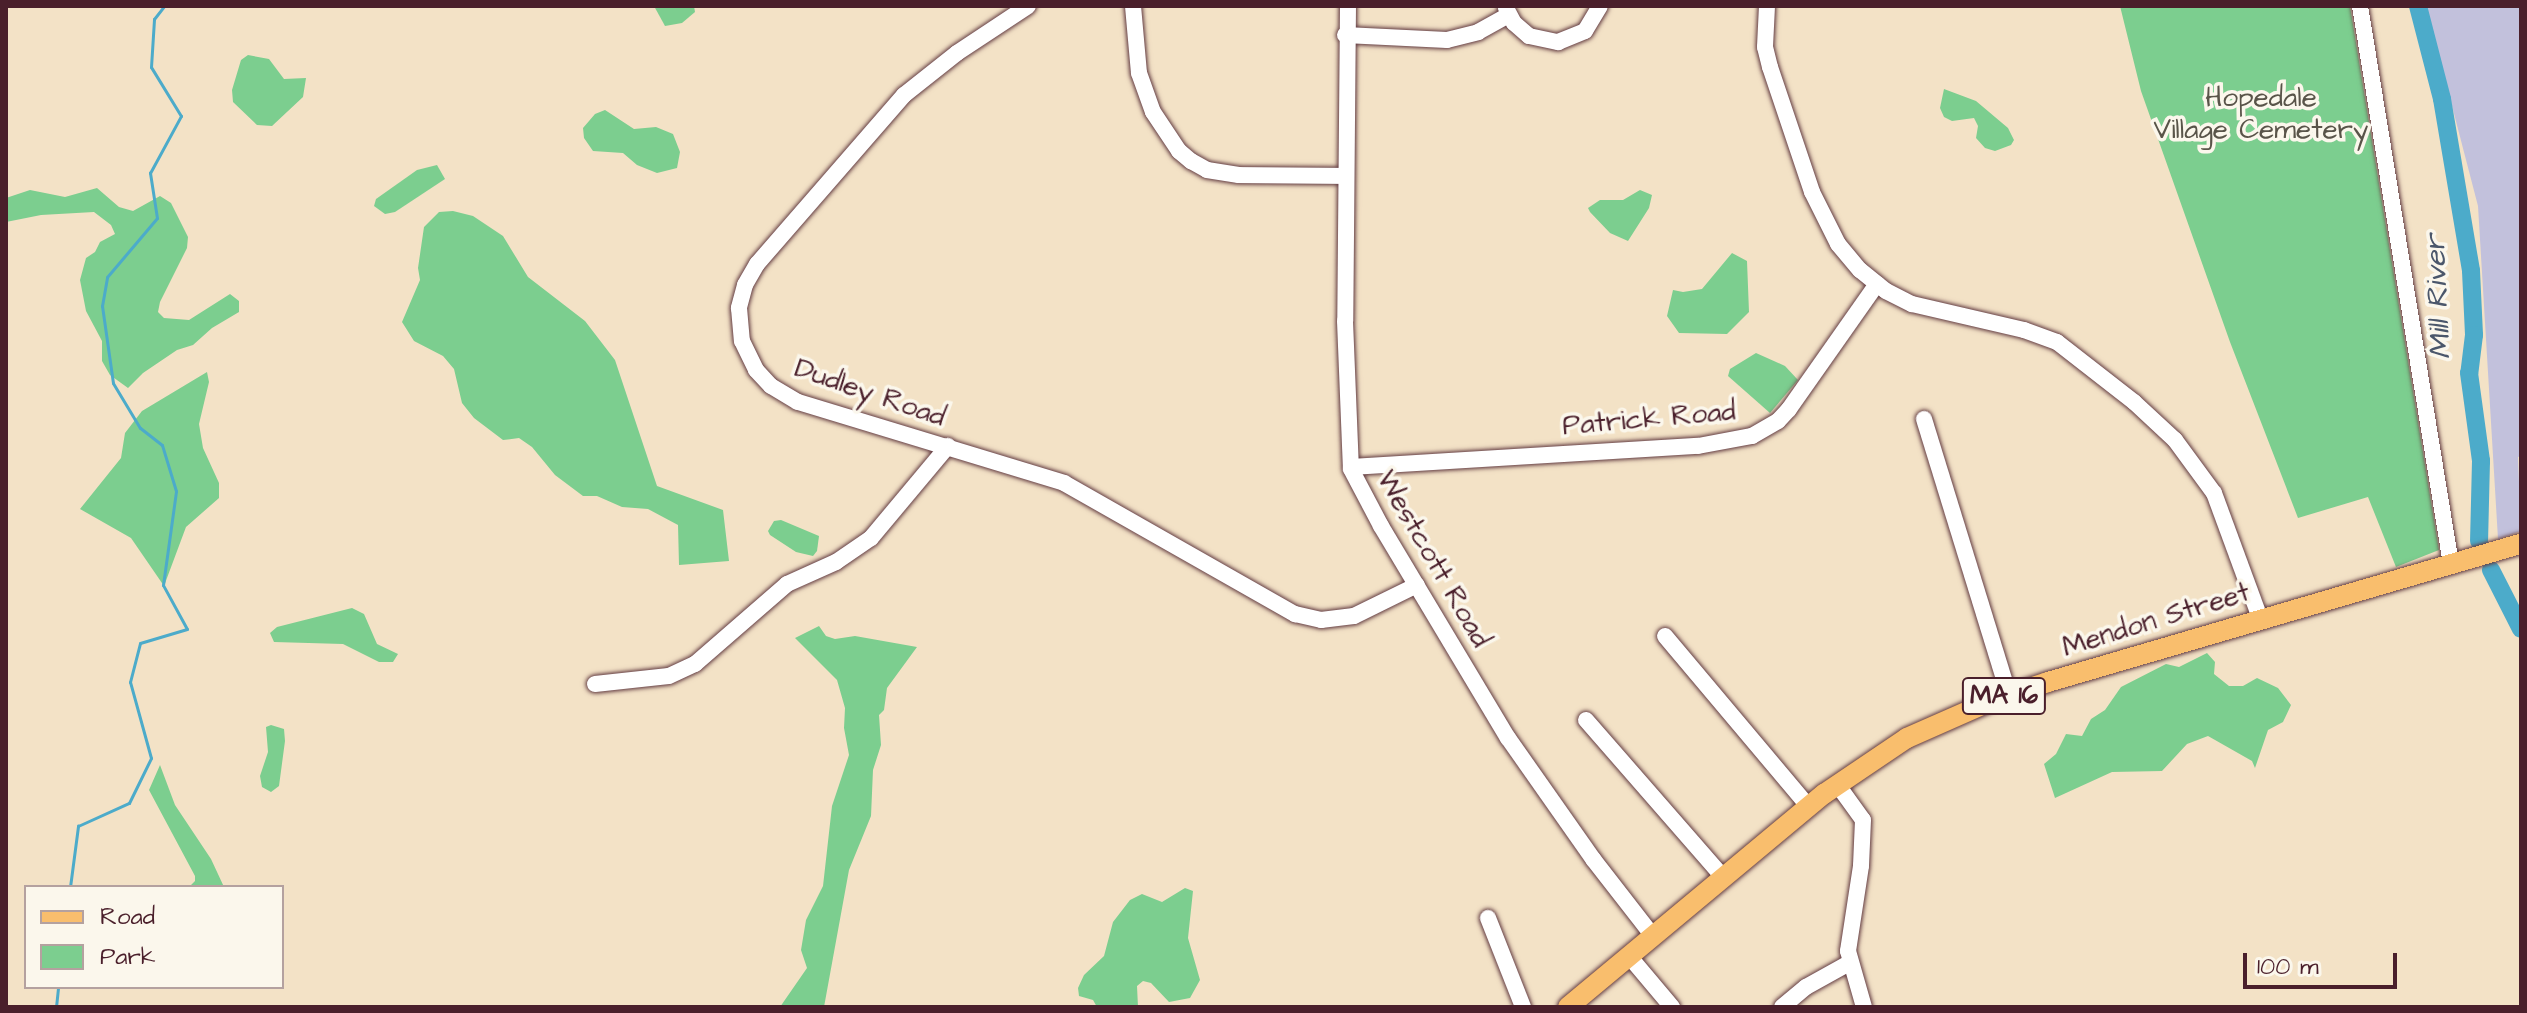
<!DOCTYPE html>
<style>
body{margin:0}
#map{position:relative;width:2527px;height:1013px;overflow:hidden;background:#f3e2c6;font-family:"Architects Daughter",sans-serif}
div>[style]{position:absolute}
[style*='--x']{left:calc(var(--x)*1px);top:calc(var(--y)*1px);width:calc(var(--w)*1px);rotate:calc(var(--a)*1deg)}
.industrial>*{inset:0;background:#c2c1dc}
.green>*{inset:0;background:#7cce8f}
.stream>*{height:3px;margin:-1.5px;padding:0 1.5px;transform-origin:1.5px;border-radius:1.5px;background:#4cabca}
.river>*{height:18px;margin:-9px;padding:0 9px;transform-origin:9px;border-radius:9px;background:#4cabca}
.roads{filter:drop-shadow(0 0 2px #633c42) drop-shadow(0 0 2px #633c42)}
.minor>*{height:16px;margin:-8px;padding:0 8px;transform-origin:8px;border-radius:8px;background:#fff}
.major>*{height:20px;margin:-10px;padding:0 10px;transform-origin:10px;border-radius:10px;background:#f9be6d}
span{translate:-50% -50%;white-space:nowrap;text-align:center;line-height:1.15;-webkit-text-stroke:7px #fbf7ec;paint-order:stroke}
.shield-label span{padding:2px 6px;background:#fbf7ec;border:2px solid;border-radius:6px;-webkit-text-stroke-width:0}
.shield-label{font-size:26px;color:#4a1f2b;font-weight:700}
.park-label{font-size:28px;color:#595449}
.street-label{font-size:28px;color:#4a1f2b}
.water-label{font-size:30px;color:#4b576b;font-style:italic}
.frame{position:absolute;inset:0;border:8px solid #4a1f2b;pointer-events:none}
.legend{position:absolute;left:24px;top:885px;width:260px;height:104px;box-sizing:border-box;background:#fbf7ec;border:2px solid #b4a19f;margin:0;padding:10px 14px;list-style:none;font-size:24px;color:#4a1f2b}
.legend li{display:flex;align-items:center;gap:16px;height:40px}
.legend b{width:40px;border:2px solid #b4a19f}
.scale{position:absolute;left:2243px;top:953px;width:154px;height:36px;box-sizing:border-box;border:4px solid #4a1f2b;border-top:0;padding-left:10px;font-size:24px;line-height:28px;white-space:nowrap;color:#4a1f2b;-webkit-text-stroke:6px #fbf7ec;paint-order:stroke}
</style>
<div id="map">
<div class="industrial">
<div style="clip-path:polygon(2426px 6px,2521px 6px,2521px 456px,2518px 457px,2521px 531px,2498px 539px,2478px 206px)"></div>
</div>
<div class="green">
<div style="clip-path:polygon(654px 6px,694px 6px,695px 12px,682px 23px,665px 26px)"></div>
<div style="clip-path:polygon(2120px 6px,2350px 6px,2439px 550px,2396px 567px,2368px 497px,2298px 518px,2230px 342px,2141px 91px)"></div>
<div style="clip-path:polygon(248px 55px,269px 59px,284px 79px,306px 78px,303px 97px,272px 126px,257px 125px,233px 102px,232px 90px,241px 60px)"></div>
<div style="clip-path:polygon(1944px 89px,1976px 101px,2008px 128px,2014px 140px,2011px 145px,1995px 151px,1985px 148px,1976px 138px,1978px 126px,1974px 118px,1952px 121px,1944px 117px,1940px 108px)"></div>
<div style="clip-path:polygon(605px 110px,634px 129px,656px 127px,673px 134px,680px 152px,677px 168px,657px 173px,637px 165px,623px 153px,593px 151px,584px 138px,583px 128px,595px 114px)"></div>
<div style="clip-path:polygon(437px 165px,445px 179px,395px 212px,385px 214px,374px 206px,376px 199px,417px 170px)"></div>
<div style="clip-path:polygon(97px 188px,119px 207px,133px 211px,160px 196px,171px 203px,188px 237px,187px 248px,160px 302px,158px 312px,164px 318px,189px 320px,230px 294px,239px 301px,239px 312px,212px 328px,193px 345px,177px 350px,143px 373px,128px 388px,110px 375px,102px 361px,102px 341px,86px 311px,80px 280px,86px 258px,95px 252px,100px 242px,115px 234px,111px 225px,94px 212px,41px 215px,6px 222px,6px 198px,30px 190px,65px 197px)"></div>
<div style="clip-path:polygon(1640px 190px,1652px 195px,1649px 208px,1628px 241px,1610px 233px,1590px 212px,1588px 208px,1600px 200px,1623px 200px)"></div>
<div style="clip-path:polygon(453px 211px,473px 216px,503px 236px,528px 277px,585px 321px,615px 360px,657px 486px,723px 510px,729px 561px,679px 565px,678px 525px,648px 509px,622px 507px,597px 496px,583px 496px,555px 475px,532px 447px,519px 438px,503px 440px,474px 418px,462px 403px,454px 369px,443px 356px,414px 341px,402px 322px,420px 280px,418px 268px,424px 227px,439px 212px)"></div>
<div style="clip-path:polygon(1732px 253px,1747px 261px,1749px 312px,1727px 334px,1679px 333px,1667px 316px,1673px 290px,1683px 292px,1702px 289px)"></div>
<div style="clip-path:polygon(1756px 353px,1785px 366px,1798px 380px,1770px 413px,1728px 376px,1730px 369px)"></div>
<div style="clip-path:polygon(207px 372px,209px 382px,199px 424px,203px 448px,219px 483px,219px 498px,186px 527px,164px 586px,131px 538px,80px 509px,121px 458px,125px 433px,142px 411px)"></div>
<div style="clip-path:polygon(781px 520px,819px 536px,817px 551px,813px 556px,796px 552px,770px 535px,768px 531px,774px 521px)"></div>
<div style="clip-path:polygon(352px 608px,364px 614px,377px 644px,398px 654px,393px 662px,379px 662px,343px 644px,274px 642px,270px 633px,277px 627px)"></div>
<div style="clip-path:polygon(819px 626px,826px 636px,835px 639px,855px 636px,917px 647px,887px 688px,884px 710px,879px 715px,881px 745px,873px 770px,871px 816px,849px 870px,824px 1007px,780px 1007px,807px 968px,801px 950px,806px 920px,823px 886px,832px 806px,849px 755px,844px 728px,845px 708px,837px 680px,795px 638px)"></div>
<div style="clip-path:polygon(2207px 653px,2215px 662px,2214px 674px,2229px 686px,2243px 686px,2257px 678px,2278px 688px,2291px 705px,2283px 722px,2268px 730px,2255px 768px,2252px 761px,2208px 736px,2187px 744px,2162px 771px,2112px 772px,2055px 798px,2044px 764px,2056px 754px,2066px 734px,2082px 736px,2091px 719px,2105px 710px,2121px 687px,2166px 664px,2179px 667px)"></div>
<div style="clip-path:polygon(271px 725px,284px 729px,285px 741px,279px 786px,271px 792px,262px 787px,260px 776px,268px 752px,266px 727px)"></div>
<div style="clip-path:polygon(160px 765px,175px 805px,211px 859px,224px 887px,189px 887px,195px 881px,195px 876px,149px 790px)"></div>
<div style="clip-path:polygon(1185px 888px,1193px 891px,1188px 938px,1200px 980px,1190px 998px,1169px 1002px,1151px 983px,1143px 981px,1137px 986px,1138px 1007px,1097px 1007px,1093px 1000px,1079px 996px,1078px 988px,1084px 975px,1104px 956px,1113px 922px,1130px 900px,1142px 894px,1162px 902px)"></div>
</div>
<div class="stream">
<div style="--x:70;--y:887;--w:62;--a:-82.5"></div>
<div style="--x:78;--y:826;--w:56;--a:-24.3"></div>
<div style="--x:129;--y:803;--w:50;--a:-63.9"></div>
<div style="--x:151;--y:758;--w:79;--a:-105.4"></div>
<div style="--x:130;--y:682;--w:40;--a:-75.6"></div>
<div style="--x:140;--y:643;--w:49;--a:-16.6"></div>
<div style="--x:187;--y:629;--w:50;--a:-118.6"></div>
<div style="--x:163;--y:585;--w:95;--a:-82.1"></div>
<div style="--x:176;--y:491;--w:48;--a:-106.9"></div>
<div style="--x:162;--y:445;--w:28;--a:-142"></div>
<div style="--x:140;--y:428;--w:52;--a:-121"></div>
<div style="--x:113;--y:383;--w:78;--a:-98.1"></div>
<div style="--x:102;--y:306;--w:29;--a:-80"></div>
<div style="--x:107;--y:277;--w:77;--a:-49.7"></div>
<div style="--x:157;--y:218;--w:46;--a:-98.8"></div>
<div style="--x:150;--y:173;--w:65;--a:-61.5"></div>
<div style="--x:181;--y:116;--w:57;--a:-121.5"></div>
<div style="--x:151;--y:67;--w:48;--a:-86.4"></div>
<div style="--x:154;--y:19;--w:16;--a:-52"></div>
<div style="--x:56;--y:1007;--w:20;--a:-84"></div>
</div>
<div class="river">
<div style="--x:2418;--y:6;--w:96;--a:75.5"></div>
<div style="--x:2442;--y:99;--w:174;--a:80.4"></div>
<div style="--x:2471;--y:271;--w:64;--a:87.3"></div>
<div style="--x:2474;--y:335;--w:38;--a:97"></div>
<div style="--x:2469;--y:373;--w:89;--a:82.2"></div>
<div style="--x:2481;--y:461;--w:80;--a:91.4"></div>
<div style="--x:2491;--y:570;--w:66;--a:63"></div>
</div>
<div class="roads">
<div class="minor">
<div style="--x:1028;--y:6;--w:85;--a:146.5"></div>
<div style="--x:957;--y:53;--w:68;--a:141.6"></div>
<div style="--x:904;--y:95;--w:224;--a:131"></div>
<div style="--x:757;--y:264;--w:24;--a:120"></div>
<div style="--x:745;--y:285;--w:24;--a:105"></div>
<div style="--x:739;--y:308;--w:33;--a:85"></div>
<div style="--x:742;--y:341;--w:32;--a:64"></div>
<div style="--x:756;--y:370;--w:22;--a:47"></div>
<div style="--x:771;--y:386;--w:31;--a:31"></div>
<div style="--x:798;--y:402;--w:278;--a:16.9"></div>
<div style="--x:1064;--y:483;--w:266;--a:29.6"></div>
<div style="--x:1295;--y:614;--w:27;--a:13"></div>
<div style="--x:1321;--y:620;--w:33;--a:-7"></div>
<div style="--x:1354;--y:616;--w:70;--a:-26.2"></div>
<div style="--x:1133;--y:6;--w:67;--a:84.9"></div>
<div style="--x:1139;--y:73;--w:41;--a:70.3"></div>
<div style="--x:1153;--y:112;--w:47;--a:56.3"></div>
<div style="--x:1179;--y:151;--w:16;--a:40"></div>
<div style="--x:1191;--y:161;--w:18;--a:29"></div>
<div style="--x:1207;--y:170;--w:32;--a:9"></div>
<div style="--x:1239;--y:175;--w:106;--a:0.5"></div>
<div style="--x:1348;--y:6;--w:315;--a:90.5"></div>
<div style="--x:1345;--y:321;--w:148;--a:87.7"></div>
<div style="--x:1351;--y:469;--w:64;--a:62.2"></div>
<div style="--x:1381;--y:526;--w:247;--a:59.1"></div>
<div style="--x:1508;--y:738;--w:148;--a:54.9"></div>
<div style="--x:1593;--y:859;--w:98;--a:52.1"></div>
<div style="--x:1767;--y:6;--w:41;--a:92.8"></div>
<div style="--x:1765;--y:47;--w:21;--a:76"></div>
<div style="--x:1770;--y:67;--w:132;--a:71.4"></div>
<div style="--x:1812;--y:192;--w:58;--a:63.4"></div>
<div style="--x:1838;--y:244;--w:34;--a:50"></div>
<div style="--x:1860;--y:270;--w:33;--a:39"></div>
<div style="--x:1886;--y:291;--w:29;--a:27"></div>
<div style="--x:1912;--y:304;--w:115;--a:13.1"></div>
<div style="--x:2024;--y:330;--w:35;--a:20"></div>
<div style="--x:2057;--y:342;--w:98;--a:37.9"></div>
<div style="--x:2134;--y:402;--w:56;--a:42.8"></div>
<div style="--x:2175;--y:440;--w:66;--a:53.7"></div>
<div style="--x:2214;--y:493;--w:133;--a:69.8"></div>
<div style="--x:2360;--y:6;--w:565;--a:80.74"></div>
<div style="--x:1506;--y:8;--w:17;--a:62"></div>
<div style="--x:1514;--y:23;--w:20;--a:41"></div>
<div style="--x:1529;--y:36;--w:30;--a:12"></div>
<div style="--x:1558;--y:42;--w:29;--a:-22"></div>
<div style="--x:1585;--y:31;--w:29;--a:-59"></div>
<div style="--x:1345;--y:35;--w:102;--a:2.8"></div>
<div style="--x:1447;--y:40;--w:32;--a:-14"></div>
<div style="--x:1478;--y:32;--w:35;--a:-29"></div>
<div style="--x:1924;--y:419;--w:289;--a:72.9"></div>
<div style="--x:1351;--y:467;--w:348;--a:-3.5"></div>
<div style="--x:1698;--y:446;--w:55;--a:-10.5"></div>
<div style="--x:1752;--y:436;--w:30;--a:-30"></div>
<div style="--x:1778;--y:421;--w:16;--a:-47"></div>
<div style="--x:1789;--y:409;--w:153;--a:-54.9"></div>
<div style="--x:1665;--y:636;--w:222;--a:49.9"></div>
<div style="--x:595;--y:684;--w:74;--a:-6.2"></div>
<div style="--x:669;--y:676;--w:29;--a:-25"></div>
<div style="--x:695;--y:664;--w:122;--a:-41"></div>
<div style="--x:787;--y:584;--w:54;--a:-24.2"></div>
<div style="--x:836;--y:562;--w:42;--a:-34.4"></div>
<div style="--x:871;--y:538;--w:120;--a:-50.1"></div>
<div style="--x:1586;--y:720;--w:208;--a:48.9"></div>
<div style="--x:1837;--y:784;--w:44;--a:54.2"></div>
<div style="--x:1863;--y:820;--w:46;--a:92.5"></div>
<div style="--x:1861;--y:866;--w:86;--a:98.7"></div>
<div style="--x:1848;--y:951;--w:58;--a:74.1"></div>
<div style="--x:1488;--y:918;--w:96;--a:68.5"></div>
<div style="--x:1629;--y:956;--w:67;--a:49.9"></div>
<div style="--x:1782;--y:1007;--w:31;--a:-40"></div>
<div style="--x:1806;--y:987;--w:51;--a:-29.1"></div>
</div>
<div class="major">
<div style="--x:1568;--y:1007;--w:333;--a:-39.8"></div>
<div style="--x:1824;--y:794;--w:100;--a:-34"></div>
<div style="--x:1907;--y:738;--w:94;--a:-23.8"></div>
<div style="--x:1993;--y:700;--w:58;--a:-18.1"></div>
<div style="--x:2048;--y:682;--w:493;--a:-16.3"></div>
</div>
</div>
<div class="shield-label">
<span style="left:2004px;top:696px">MA 16</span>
</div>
<div class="park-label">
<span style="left:2261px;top:114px">Hopedale<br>Village Cemetery</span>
</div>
<div class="street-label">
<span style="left:870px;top:393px;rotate:19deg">Dudley Road</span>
<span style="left:1649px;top:419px;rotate:-5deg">Patrick Road</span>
<span style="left:1433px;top:559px;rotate:60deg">Westcott Road</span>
<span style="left:2156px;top:620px;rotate:-17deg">Mendon Street</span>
</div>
<div class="water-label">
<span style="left:2438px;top:297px;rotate:-93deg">Mill River</span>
</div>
<div class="frame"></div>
<ul class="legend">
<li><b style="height:10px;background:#f9be6d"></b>Road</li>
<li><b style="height:22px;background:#7cce8f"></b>Park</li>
</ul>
<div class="scale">100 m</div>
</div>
